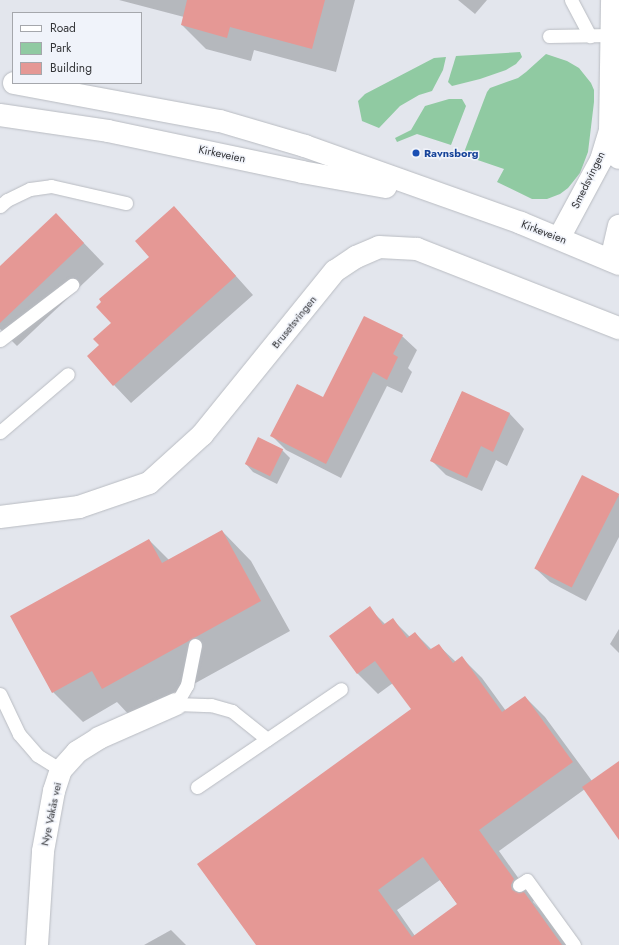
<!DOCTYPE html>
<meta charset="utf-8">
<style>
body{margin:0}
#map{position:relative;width:619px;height:945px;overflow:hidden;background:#e3e6ed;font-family:Jost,sans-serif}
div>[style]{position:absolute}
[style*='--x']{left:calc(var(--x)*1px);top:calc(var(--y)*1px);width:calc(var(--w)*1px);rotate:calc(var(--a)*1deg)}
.green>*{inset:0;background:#90caa2}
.shadow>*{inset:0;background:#0003}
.building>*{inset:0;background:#e59895;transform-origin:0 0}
.roads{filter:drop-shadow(0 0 1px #b9bcc2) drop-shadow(0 0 1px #b9bcc2)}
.service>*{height:13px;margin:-6.5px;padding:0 6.5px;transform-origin:6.5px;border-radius:6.5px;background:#fff}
.minor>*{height:22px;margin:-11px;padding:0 11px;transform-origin:11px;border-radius:11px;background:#fff}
.secondary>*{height:22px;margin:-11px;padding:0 11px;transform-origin:11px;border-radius:11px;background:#fff}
.dots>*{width:11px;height:11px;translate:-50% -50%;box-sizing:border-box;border:2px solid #f0f3fa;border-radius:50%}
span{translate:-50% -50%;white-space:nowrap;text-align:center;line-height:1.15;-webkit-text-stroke:3px #f0f3fa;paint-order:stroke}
.transit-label{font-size:11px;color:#164399;font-weight:700}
.left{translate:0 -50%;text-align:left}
.street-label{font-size:11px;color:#343538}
.legend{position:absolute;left:12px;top:12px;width:130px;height:72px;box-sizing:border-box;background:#f0f3fa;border:1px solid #a5a7ac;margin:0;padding:5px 7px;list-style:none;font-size:12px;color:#343538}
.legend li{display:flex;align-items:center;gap:8px;height:20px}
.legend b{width:20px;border:1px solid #a5a7ac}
</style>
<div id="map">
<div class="green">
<div style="clip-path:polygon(520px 52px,522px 57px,516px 64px,506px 70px,480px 79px,452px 86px,448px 82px,456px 56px)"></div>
<div style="clip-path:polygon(546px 54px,567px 61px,579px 68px,591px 83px,594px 90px,594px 102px,588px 152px,580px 173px,568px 188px,560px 194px,547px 199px,532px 199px,497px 182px,504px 169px,463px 155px,487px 92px,490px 88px,518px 78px,526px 72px)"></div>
<div style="clip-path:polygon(446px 57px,443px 70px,432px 91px,419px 95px,400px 106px,379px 128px,362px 121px,358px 101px,365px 94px,434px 58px)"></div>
<div style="clip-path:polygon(449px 99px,462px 99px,466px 106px,451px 145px,417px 134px,397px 142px,395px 138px,411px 130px,425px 106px)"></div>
</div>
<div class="shadow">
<div style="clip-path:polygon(119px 0,355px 0,336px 72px,254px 50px,251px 61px,206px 49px,182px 25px,184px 17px)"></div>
<div style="clip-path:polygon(458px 0,487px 0,475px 14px)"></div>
<div style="clip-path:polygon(174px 207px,253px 295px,131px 403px,114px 385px,100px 345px,150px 257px)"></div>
<div style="clip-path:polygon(56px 214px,104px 264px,17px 346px,0 329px,0 267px)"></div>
<div style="clip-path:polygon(402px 336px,417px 350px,408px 368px,412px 372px,402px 393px,387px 386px,341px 478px,286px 450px,272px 436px,323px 399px)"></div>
<div style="clip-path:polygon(462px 392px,510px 414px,524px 429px,507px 466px,496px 460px,482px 491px,446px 475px,431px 460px)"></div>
<div style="clip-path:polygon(259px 438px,282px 450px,290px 458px,277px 484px,253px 472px,246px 464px)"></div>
<div style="clip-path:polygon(619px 495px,619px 537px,586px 601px,550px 582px,535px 568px)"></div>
<div style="clip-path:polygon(222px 531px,251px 561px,290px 631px,132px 718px,117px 702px,83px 722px,53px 692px,149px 540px,169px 560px)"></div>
<div style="clip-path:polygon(evenodd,369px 608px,386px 625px,393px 620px,410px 637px,415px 633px,432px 650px,438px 645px,456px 662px,462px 658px,482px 678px,506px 711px,525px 697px,545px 717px,592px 781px,619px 762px,619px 839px,585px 789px,499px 851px,534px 900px,533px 902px,544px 913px,567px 945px,257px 945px,412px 709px,393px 683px,378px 694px,358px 674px,330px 636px,369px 608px,440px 880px,458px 905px,415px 936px,397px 910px,440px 880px)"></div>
<div style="clip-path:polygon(619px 629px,619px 653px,610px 644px)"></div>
<div style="clip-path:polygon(171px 930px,186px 945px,144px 945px)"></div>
</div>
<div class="building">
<div style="clip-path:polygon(187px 0,325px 0,312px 49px,230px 27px,227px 38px,181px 25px)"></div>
<div style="clip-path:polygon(174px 206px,236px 276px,113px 386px,87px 356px,99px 345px,93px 339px,111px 323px,96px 307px,101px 302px,99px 299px,149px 257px,135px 241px)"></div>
<div style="clip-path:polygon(56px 213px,84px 243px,0 323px,0 266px)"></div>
<div style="clip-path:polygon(364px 316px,403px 335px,393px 354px,398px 357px,387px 380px,373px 372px,326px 464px,270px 436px,297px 384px,323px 397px)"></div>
<div style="clip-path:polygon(462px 391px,510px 413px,493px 452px,481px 446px,467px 478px,430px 461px)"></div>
<div style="left:258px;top:437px;width:28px;height:30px;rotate:26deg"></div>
<div style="left:582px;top:475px;width:42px;height:105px;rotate:27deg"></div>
<div style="clip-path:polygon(222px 530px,261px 601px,102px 689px,92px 671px,52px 693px,10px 616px,149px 539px,162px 563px)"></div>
<div style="clip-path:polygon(evenodd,370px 606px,383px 625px,393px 618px,407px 638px,415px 632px,429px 650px,439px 644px,453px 663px,462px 656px,502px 712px,525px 696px,573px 762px,479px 830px,514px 879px,511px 885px,512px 890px,519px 893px,524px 892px,562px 945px,256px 945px,197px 864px,411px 709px,375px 661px,357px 674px,329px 636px,370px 606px,423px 857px,457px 904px,412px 937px,378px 890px,423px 857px)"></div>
<div style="clip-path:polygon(619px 761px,619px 840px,582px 787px)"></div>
</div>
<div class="roads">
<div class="service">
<div style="--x:571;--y:0;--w:41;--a:62.2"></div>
<div style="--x:549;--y:36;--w:63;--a:-0.9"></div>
<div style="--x:0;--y:206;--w:9;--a:-41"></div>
<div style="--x:7;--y:200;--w:25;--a:-26"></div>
<div style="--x:30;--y:189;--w:21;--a:-8"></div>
<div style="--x:51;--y:186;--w:77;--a:12.8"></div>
<div style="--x:0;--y:340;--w:91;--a:-37.4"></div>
<div style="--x:0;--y:432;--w:89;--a:-40.5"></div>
<div style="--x:195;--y:645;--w:41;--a:101.3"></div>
<div style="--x:187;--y:685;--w:22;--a:120"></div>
<div style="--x:176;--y:704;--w:35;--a:2"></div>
<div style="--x:211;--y:705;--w:22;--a:16"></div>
<div style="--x:232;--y:711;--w:45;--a:38.7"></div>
<div style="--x:0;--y:694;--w:44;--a:64.6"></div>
<div style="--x:19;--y:734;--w:28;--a:49"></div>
<div style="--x:37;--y:755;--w:28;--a:32"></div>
<div style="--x:197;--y:787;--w:174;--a:-34.2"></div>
<div style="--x:519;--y:885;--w:9;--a:-32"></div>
<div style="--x:527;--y:880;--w:80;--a:54.1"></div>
</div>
<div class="minor">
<div style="--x:610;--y:131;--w:28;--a:72"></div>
<div style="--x:559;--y:238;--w:89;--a:-61.7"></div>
<div style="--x:601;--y:160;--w:30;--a:-73"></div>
<div style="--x:610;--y:131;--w:131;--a:-89.1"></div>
<div style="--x:611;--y:260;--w:35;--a:-77"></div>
<div style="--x:0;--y:517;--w:80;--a:-7.2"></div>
<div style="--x:79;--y:507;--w:74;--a:-18.9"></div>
<div style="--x:149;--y:483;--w:72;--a:-42.2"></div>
<div style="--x:202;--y:435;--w:211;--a:-51"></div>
<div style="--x:335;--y:271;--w:25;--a:-34"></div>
<div style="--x:356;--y:257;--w:25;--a:-23"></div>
<div style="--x:379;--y:247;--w:38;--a:3"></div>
<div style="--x:417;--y:249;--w:217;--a:21.4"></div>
<div style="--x:37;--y:945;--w:94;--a:-86.3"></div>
<div style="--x:43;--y:851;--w:61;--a:-79.6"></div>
<div style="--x:54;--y:791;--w:22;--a:-72"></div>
<div style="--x:61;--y:770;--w:24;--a:-48"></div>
<div style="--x:77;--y:752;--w:26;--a:-32"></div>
<div style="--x:99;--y:738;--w:84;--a:-23.8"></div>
</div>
<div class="secondary">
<div style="--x:14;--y:83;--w:209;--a:10.5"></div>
<div style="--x:220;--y:121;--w:89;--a:16.4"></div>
<div style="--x:305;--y:146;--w:229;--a:19.6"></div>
<div style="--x:521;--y:223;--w:106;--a:22.7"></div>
<div style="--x:0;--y:115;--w:109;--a:8.4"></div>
<div style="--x:108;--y:131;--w:198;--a:11.9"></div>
<div style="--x:302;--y:172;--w:85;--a:10.1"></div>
</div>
</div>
<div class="dots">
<div style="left:416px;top:153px;background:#1a4fb4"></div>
</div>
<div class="transit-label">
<span class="left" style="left:424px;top:153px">Ravnsborg</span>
</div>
<div class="street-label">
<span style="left:222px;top:154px;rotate:12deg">Kirkeveien</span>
<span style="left:588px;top:180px;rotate:-64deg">Smedsvingen</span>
<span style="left:544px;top:232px;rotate:21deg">Kirkeveien</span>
<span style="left:294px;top:322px;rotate:-51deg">Brusetsvingen</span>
<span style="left:51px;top:814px;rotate:-78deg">Nye Vakås vei</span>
</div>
<ul class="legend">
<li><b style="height:5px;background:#fff"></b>Road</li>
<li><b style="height:11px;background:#90caa2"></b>Park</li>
<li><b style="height:11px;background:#e59895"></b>Building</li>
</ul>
</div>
